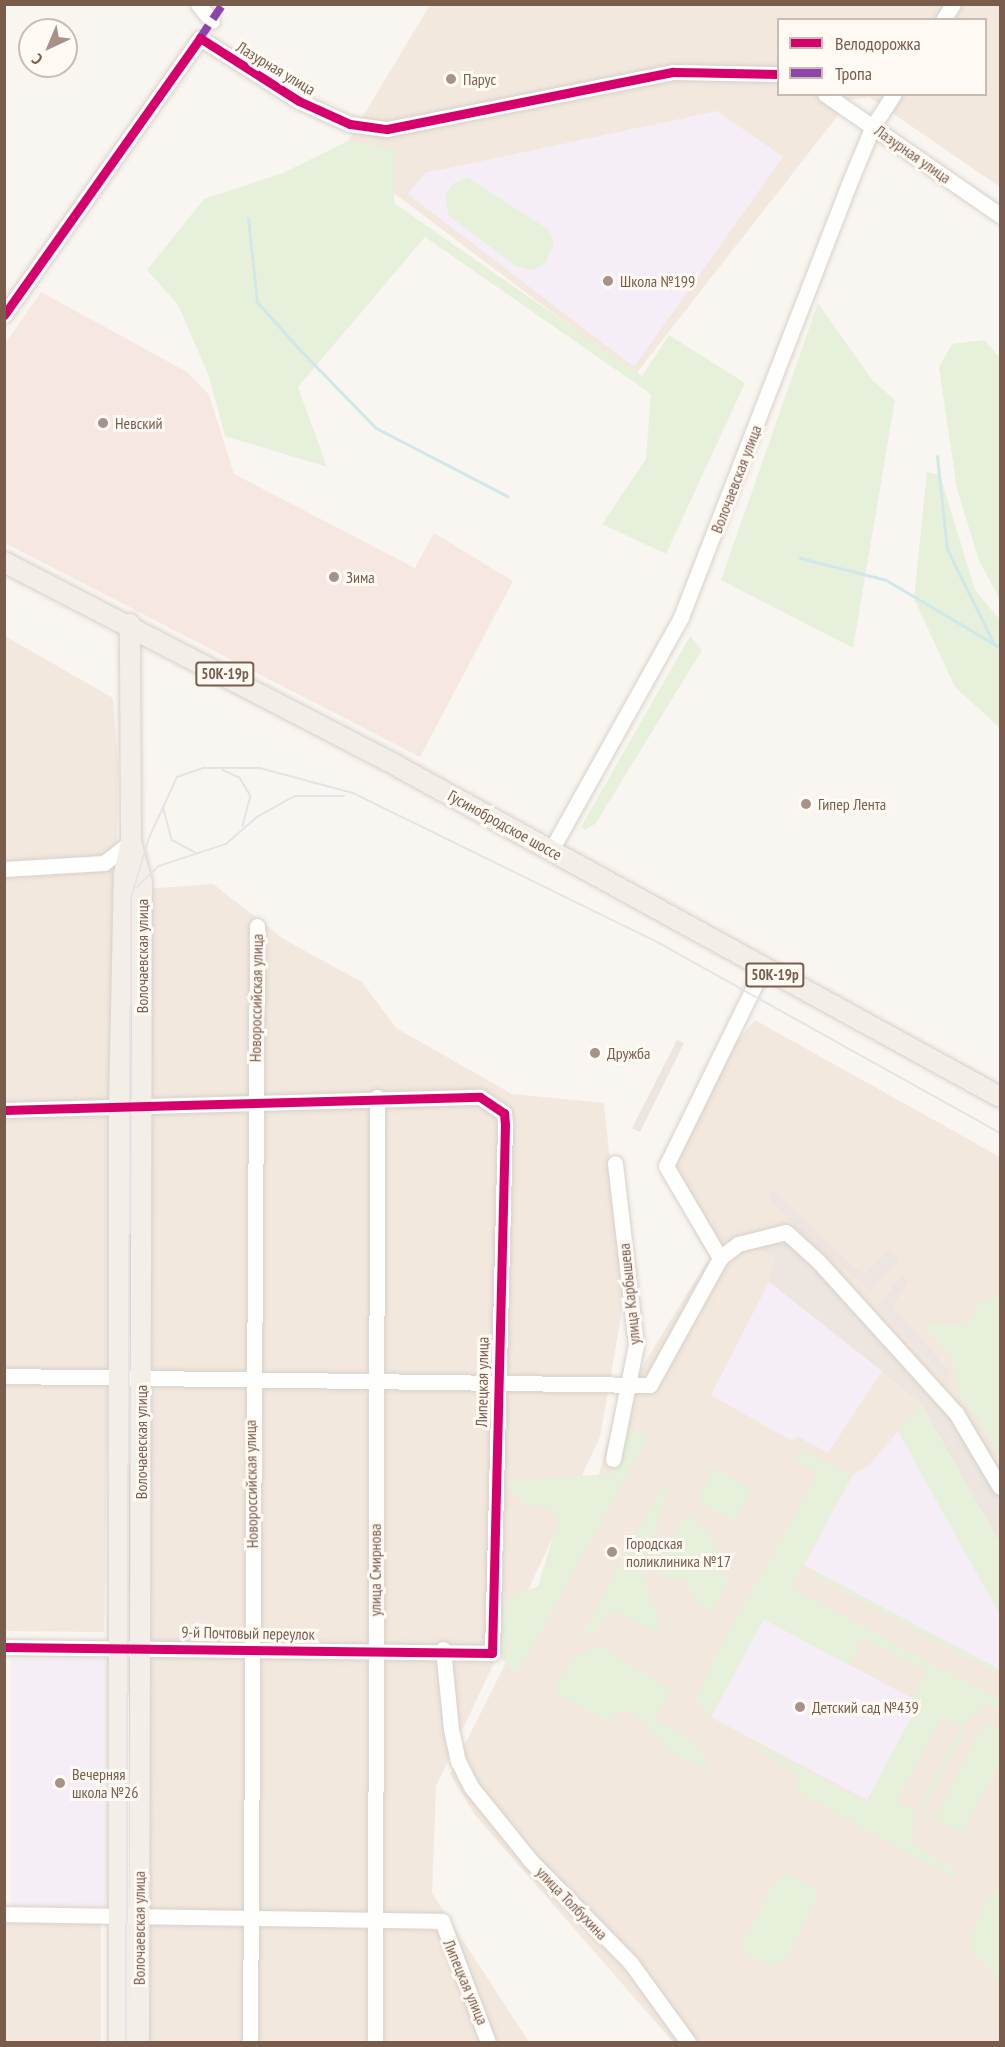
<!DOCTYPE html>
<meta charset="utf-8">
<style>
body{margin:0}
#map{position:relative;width:1005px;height:2047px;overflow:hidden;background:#f9f5f0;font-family:"PT Sans Narrow",sans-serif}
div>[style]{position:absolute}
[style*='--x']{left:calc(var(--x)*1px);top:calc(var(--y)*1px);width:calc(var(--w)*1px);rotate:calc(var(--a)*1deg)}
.residential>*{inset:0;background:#f2e8de;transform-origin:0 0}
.commercial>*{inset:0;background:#f6e8e1}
.industrial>*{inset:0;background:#ede5e0}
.education>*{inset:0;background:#f6eef6;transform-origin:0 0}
.green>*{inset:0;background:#e7f0db;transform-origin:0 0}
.stream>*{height:3px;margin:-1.5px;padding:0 1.5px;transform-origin:1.5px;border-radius:1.5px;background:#d0e8ea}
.roads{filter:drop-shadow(0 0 2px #d7d1cb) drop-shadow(0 0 2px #d7d1cb)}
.minor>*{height:15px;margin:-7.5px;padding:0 7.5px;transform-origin:7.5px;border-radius:7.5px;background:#fefefd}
.major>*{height:20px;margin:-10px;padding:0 10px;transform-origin:10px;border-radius:10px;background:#f3eee8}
.tram>*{height:1.5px;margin:-0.75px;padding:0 0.75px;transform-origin:0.75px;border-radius:0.75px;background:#e6e3e7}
.quiet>*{height:8px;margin-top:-4px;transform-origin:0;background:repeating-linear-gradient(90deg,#8e44ad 0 15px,transparent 0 23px)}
.cycleway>*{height:9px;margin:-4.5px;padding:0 4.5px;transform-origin:4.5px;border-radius:4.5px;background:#d6006c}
.dots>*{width:16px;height:16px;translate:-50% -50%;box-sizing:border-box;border:3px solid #fffaf3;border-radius:50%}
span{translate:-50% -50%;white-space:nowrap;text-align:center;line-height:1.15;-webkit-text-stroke:6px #fffaf3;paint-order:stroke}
.shield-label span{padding:2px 4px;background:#fffaf3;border:2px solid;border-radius:4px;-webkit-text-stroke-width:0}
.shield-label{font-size:15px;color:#7a5c4d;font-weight:700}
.street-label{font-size:16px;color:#7a5c4d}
.poi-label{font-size:16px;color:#7a5c4d}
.left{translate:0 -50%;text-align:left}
.frame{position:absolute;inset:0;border:6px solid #7a5c4d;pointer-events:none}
.legend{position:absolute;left:777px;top:18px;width:210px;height:78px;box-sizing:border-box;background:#fffaf3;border:2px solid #cabbb1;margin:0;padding:8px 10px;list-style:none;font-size:18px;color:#7a5c4d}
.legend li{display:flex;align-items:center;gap:12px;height:30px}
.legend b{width:30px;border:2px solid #cabbb1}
.north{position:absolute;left:18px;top:18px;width:60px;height:60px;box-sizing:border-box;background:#fffaf3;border:2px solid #cabbb1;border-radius:50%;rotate:224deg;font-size:16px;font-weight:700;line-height:24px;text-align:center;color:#7a5c4d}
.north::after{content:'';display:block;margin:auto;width:21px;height:27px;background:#a69286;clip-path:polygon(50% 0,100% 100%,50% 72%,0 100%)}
</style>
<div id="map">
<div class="residential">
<div style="clip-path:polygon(evenodd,430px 5px,1000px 5px,1000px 187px,869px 97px,850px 100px,635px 375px,390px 190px,348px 141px,430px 5px,778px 20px,986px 20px,986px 94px,778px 94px,778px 20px)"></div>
<div style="clip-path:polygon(5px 636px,113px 698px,118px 764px,104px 1632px,5px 1631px)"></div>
<div style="clip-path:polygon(213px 884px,285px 940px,362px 982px,396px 1028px,512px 1094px,604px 1103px,624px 1300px,600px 1437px,436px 1786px,432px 1893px,529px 2042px,146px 2042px,146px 889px)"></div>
<div style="clip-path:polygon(755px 1020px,1000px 1157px,1000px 2042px,673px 2042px,475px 1815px,450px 1774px,598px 1479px,615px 1411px,709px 1258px,660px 1168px,718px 1063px)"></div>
<div style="left:4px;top:1917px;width:97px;height:125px"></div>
</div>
<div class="commercial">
<div style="clip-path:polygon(41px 292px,187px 372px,209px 395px,234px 474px,415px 568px,434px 533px,513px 581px,420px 757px,5px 543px,5px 344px)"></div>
</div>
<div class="industrial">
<div style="clip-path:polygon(677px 1040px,684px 1043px,640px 1132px,632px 1128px)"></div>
<div style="clip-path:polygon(774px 1190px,853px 1267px,865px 1273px,888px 1250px,900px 1259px,870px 1290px,801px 1233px,768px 1196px)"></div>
<div style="clip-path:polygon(783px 1236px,942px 1402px,1000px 1501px,1000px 1543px,921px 1403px,769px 1282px,774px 1259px,755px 1244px)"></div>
<div style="clip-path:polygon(901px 1276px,908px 1281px,893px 1307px,951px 1373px,945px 1379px,878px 1306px)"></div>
</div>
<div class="education">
<div style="clip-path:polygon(717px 111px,783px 157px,634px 367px,408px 194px,425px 173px)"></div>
<div style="clip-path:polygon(769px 1282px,882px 1371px,828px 1453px,799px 1437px,790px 1440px,711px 1395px)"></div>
<div style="clip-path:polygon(898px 1431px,1000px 1615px,1000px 1670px,804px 1565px,852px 1476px,870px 1464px)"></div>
<div style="left:763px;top:1619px;width:177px;height:111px;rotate:28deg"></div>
<div style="left:11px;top:1659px;width:99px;height:248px"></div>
</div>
<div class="green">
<div style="clip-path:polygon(348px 141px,395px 150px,394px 203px,642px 376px,669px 335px,745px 383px,666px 554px,602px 524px,646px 459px,651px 394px,425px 237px,298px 387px,327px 467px,225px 436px,209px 376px,178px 305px,147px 270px,204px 199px,283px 173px)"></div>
<div style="clip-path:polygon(468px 178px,549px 230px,554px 244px,545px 264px,531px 270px,516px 266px,449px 216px,445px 195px,454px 183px)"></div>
<div style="clip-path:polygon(818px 303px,872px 380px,895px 400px,853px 648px,721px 580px)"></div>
<div style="clip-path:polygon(984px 340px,1000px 358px,1000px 600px,979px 560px,957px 489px,939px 367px,952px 344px)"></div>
<div style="clip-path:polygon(927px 472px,940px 475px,975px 590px,1000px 620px,1000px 728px,955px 687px,914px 599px)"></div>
<div style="clip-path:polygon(690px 636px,702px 650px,596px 823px,585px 830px,581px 827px)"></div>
<div style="clip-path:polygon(995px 1296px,1000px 1301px,1000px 1458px,977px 1417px,962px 1403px,951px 1355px,924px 1328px,928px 1323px,967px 1325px,980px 1302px)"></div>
<div style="clip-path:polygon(921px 1403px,1000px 1543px,1000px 1615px,898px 1431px)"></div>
<div style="clip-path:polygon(631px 1428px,648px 1437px,518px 1673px,502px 1660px,503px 1601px,538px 1586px,558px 1520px,550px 1509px,523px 1503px,503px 1481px,611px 1474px)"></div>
<div style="clip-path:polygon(801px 1448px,852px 1476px,791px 1588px,1000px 1700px,1000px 1710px,986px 1703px,962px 1727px,964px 1732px,923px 1808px,918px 1808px,961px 1727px,942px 1716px,897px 1801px,916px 1813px,910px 1843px,956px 1870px,956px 1879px,796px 1791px,797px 1772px,755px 1749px,758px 1745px,866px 1802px,919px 1703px,912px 1699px,926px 1671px,864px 1638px,849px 1665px,764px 1619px,711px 1717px,696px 1701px,712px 1661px,818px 1474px,794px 1459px)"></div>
<div style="left:715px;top:1468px;width:43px;height:37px;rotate:30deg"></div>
<div style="clip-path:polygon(661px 1488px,667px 1491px,643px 1573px,661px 1626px,652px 1631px,619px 1613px,608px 1614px,594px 1635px,583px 1633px)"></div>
<div style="clip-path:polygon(694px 1516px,718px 1548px,714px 1558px,728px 1581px,713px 1611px,694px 1602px,685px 1579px,662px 1577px,657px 1569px,682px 1521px)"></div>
<div style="left:816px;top:1572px;width:208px;height:4px;rotate:28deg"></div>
<div style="clip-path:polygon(600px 1646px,672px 1690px,654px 1718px,698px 1746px,707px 1759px,705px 1768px,673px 1755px,633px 1712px,621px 1711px,608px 1721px,553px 1692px,574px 1657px)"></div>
<div style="clip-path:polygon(985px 1721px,1000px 1729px,1000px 1763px,962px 1833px,935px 1818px)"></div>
<div style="clip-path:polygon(788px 1873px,814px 1887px,817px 1897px,785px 1961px,772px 1967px,746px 1954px,743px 1944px,775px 1880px)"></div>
<div style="clip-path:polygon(1000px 1888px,1000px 1887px,1000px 1982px,968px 1946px,985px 1901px)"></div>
</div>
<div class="stream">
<div style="--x:248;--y:218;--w:84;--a:83.9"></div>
<div style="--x:257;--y:302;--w:66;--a:48.1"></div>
<div style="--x:301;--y:351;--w:107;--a:45.8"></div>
<div style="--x:376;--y:428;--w:148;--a:27.4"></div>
<div style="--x:937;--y:456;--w:94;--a:83.9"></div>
<div style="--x:947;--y:549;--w:106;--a:63.7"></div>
<div style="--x:994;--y:644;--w:7;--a:34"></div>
<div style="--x:800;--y:558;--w:89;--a:14.3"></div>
<div style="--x:886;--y:580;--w:126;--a:30.7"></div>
</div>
<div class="roads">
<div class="minor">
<div style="--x:198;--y:4;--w:22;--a:51"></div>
<div style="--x:943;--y:20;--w:19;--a:-58"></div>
<div style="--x:825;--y:94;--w:213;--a:34.7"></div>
<div style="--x:4;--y:315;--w:339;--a:-54.7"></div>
<div style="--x:200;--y:38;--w:117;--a:32.5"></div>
<div style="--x:299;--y:101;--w:56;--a:24.3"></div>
<div style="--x:350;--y:124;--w:37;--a:8"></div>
<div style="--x:387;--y:129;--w:292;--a:-11.3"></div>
<div style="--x:673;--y:72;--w:105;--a:1.1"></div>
<div style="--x:551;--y:850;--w:267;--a:-60.8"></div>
<div style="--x:681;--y:617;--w:462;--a:-68.8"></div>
<div style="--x:848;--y:186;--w:65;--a:-67.4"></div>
<div style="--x:873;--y:126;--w:38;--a:-57"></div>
<div style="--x:4;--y:869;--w:100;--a:-3.4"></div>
<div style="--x:104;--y:863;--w:34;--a:-38"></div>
<div style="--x:763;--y:968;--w:220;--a:116.1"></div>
<div style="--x:666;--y:1166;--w:107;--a:59.6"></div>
<div style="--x:720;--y:1258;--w:23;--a:-38"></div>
<div style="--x:738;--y:1244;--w:49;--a:-14"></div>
<div style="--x:786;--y:1232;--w:45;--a:42.3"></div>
<div style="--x:819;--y:1262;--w:204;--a:47.8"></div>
<div style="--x:956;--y:1413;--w:86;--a:59.3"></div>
<div style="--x:4;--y:1110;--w:476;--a:-1.6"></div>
<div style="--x:480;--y:1097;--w:29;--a:34"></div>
<div style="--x:504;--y:1113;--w:12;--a:85"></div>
<div style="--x:505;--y:1125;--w:528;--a:91.41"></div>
<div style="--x:492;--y:1653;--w:488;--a:-179.3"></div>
<div style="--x:4;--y:1376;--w:646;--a:0.8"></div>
<div style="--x:650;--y:1385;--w:145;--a:-61.1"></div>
<div style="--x:613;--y:1459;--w:116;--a:-78.6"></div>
<div style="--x:636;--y:1345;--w:183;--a:-96.6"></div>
<div style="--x:443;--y:1649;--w:80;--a:84.3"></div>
<div style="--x:451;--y:1729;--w:33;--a:78"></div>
<div style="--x:458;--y:1761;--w:30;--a:63"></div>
<div style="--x:472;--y:1788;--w:92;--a:51.1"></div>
<div style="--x:530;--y:1860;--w:143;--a:45.6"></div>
<div style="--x:630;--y:1962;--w:99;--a:54.1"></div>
<div style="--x:4;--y:1914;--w:438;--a:0.9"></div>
<div style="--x:442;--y:1921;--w:129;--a:69.2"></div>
<div style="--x:250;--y:2042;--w:1116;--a:-89.64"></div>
<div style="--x:375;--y:2042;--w:945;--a:-89.88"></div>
</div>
<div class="major">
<div style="--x:4;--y:562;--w:443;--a:27.4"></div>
<div style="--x:397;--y:766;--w:688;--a:28.76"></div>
<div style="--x:132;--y:845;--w:39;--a:75"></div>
<div style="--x:142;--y:883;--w:1159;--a:90.15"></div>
<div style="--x:119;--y:2042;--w:936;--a:-90"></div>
<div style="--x:119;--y:1106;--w:232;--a:-88.8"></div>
<div style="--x:124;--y:874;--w:33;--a:-78"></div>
<div style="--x:131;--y:842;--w:218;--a:-90.3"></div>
</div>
</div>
<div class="tram">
<div style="--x:223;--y:770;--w:19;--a:25"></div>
<div style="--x:240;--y:778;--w:21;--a:59"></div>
<div style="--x:251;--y:796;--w:31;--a:105"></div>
<div style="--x:163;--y:806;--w:35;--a:75"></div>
<div style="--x:172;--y:840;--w:26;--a:28"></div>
<div style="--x:137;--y:887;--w:30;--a:-44"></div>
<div style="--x:159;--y:866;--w:71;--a:-18.2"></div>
<div style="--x:226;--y:844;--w:41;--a:-41.1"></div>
<div style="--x:257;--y:817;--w:43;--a:-28.9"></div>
<div style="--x:295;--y:796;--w:49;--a:0"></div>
<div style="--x:126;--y:2042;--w:1144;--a:-89.75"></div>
<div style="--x:131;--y:898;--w:63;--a:-73.3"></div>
<div style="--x:149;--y:838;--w:67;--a:-65.3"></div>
<div style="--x:177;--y:777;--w:28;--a:-19"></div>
<div style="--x:203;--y:768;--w:57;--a:0"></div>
<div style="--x:260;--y:768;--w:96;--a:15"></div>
<div style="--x:353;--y:793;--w:341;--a:26.1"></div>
<div style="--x:659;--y:943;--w:390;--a:29.1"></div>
</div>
<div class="quiet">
<div style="--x:200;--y:38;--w:41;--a:-55.9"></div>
</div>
<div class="cycleway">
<div style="--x:4;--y:315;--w:339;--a:-54.7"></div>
<div style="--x:200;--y:38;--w:117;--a:32.5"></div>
<div style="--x:299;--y:101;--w:56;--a:24.3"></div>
<div style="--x:350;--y:124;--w:37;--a:8"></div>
<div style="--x:387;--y:129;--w:292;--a:-11.3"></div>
<div style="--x:673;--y:72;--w:105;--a:1.1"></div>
<div style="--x:4;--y:1110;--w:476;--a:-1.6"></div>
<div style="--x:480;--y:1097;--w:29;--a:34"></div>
<div style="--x:504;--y:1113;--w:12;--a:85"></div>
<div style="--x:505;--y:1125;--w:528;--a:91.41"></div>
<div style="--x:492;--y:1653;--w:488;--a:-179.3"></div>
</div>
<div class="dots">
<div style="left:451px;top:79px;background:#a69286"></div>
<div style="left:608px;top:281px;background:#a69286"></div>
<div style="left:103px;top:423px;background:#a69286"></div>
<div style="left:334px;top:577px;background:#a69286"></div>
<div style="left:806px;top:804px;background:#a69286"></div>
<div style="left:595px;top:1053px;background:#a69286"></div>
<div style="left:612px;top:1552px;background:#a69286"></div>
<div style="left:800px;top:1707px;background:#a69286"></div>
<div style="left:60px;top:1783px;background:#a69286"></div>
</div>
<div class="shield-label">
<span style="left:225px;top:674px">50К-19р</span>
<span style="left:775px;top:975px">50К-19р</span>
</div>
<div class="street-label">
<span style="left:276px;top:68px;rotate:31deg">Лазурная улица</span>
<span style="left:913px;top:154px;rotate:35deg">Лазурная улица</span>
<span style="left:736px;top:479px;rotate:-69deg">Волочаевская улица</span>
<span style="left:505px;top:825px;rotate:29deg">Гусинобродское шоссе</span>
<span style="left:142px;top:956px;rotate:-90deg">Волочаевская улица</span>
<span style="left:256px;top:998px;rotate:-89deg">Новороссийская улица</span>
<span style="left:629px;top:1294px;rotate:-96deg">улица Карбышева</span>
<span style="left:482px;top:1382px;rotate:-89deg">Липецкая улица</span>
<span style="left:141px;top:1442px;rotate:-90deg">Волочаевская улица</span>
<span style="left:251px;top:1484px;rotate:-91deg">Новороссийская улица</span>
<span style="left:375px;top:1570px;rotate:-90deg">улица Смирнова</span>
<span style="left:248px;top:1633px;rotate:1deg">9-й Почтовый переулок</span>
<span style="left:572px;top:1903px;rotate:46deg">улица Толбухина</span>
<span style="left:139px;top:1928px;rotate:-90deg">Волочаевская улица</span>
<span style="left:466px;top:1982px;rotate:67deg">Липецкая улица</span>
</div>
<div class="poi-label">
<span class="left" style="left:463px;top:79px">Парус</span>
<span class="left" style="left:620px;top:281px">Школа №199</span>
<span class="left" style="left:115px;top:423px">Невский</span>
<span class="left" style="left:346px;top:577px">Зима</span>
<span class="left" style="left:818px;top:804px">Гипер Лента</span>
<span class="left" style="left:607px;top:1053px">Дружба</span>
<span class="left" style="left:626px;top:1552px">Городская<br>поликлиника №17</span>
<span class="left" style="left:812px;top:1707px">Детский сад №439</span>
<span class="left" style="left:72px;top:1783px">Вечерняя<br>школа №26</span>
</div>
<div class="frame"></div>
<ul class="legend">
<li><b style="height:8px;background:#d6006c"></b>Велодорожка</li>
<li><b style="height:8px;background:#8e44ad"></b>Тропа</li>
</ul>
<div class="north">С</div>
</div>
